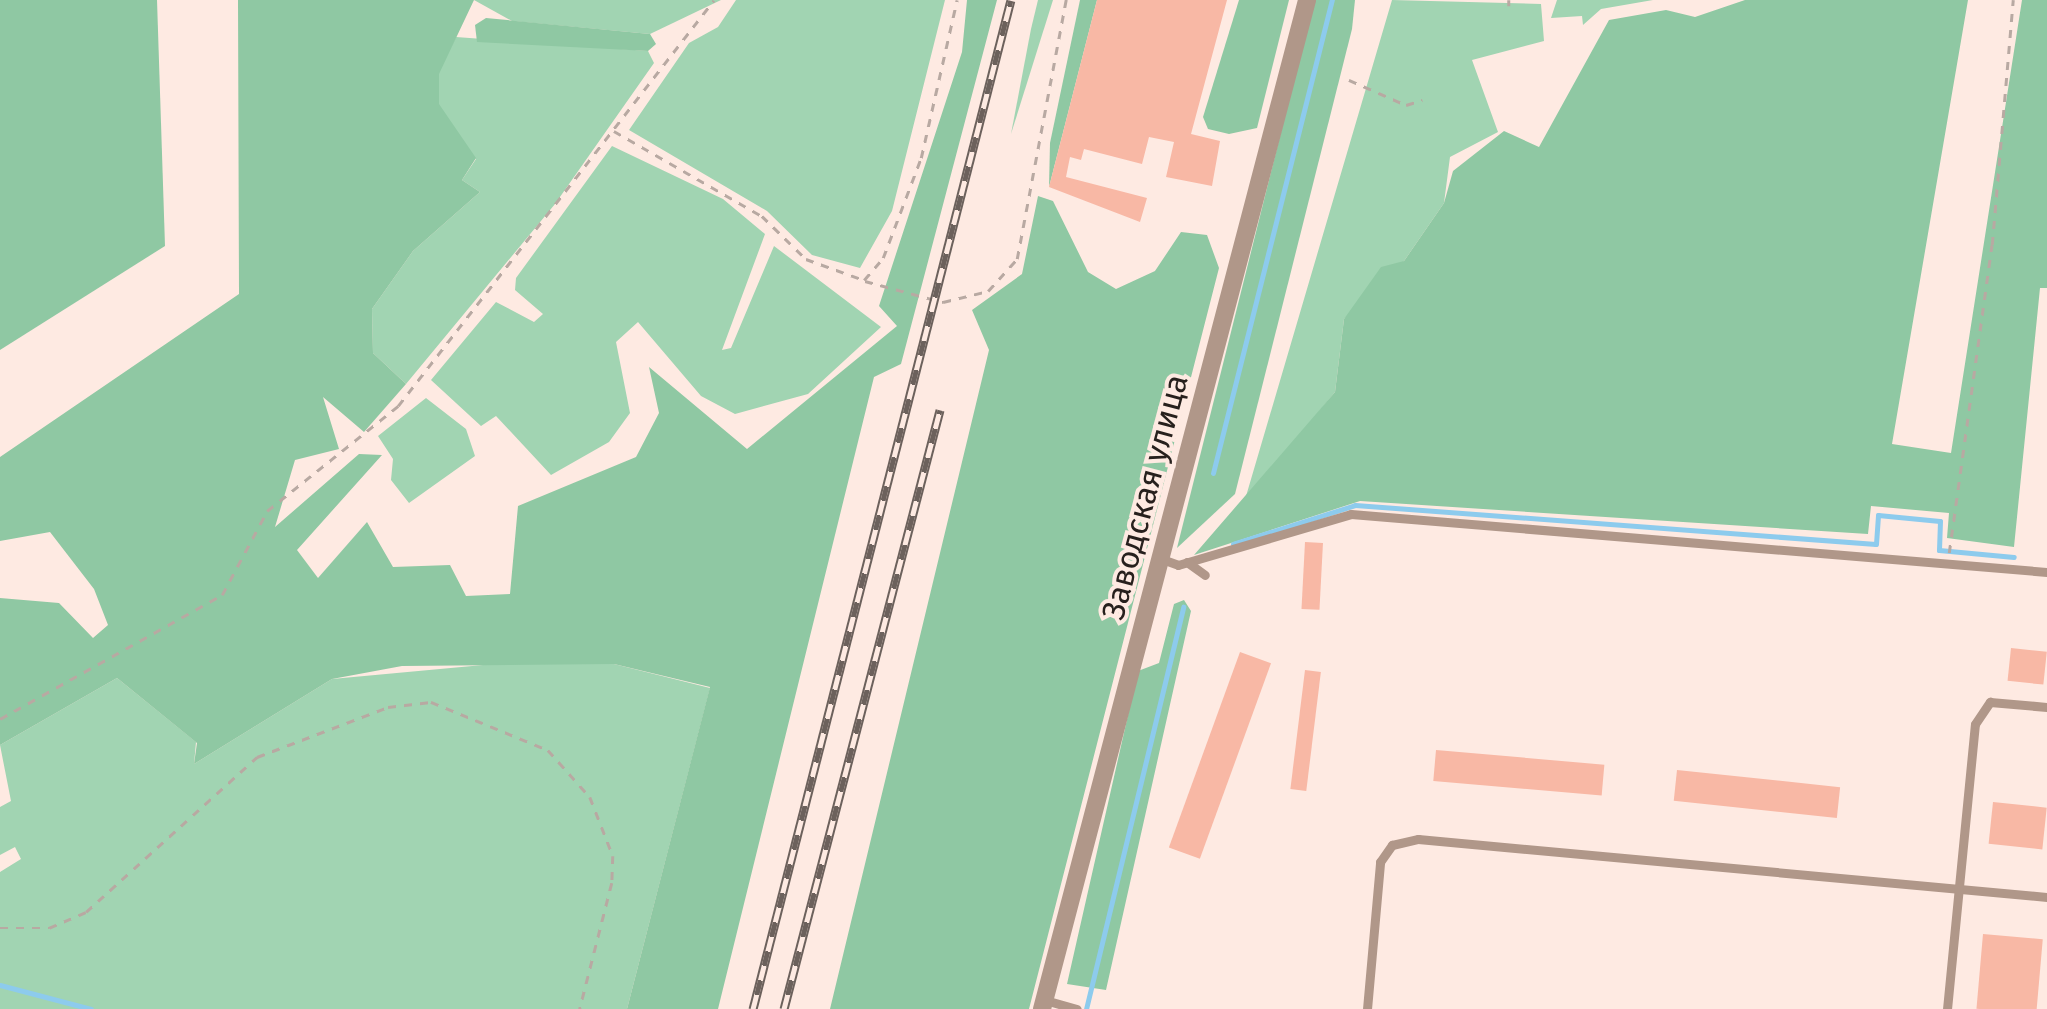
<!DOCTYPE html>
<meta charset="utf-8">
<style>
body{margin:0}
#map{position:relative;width:2047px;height:1009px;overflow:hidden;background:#feeae2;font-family:"Fira Sans",sans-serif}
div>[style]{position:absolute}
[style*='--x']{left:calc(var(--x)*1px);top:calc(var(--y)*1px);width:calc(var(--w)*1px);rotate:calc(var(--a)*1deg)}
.green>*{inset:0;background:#a1d4b2}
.forest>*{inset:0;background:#8fc8a3}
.stream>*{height:5px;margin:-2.5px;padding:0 2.5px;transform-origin:2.5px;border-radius:2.5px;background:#8dcbed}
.building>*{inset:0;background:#f8b8a5;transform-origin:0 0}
.path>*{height:2.5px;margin-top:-1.25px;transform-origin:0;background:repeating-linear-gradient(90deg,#b8a9a2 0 8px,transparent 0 16px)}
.lane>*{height:9px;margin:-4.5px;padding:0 4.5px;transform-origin:4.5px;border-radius:4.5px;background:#b09789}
.street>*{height:18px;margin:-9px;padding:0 9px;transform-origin:9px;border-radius:9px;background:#b09789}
.rail>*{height:9px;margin-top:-4.5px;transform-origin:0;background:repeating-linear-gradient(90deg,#feeae2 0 15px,#6c615c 0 30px);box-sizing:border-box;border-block:2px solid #6c615c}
span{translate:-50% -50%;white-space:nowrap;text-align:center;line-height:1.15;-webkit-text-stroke:8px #feeae2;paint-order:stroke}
.street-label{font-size:32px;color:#27201d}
</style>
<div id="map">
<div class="green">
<div style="clip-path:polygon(474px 0,721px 0,650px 34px,512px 21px)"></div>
<div style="clip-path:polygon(736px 0,945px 0,892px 211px,860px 268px,812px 255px,767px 211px,629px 130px,689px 43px,718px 27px)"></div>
<div style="clip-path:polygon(1038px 0,1053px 0,1011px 134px,1031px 29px)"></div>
<div style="clip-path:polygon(1392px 0,1541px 4px,1544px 41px,1472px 60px,1498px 132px,1450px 157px,1444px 203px,1404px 261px,1344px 319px,1335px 392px,1244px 503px)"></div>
<div style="clip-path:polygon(1557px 0,1653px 0,1601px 9px,1583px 25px,1582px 16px,1551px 18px)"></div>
<div style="clip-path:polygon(456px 37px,648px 51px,654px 63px,555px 204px,406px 384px,373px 353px,372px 309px,413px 251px,480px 192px,462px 180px,476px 159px,416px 117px)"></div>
<div style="clip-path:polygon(612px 146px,723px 199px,765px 234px,722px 350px,731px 348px,774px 246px,881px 327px,808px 394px,735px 414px,701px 396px,638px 322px,616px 342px,630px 413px,609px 442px,551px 475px,496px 416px,481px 426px,431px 380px,496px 302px,534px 322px,543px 314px,515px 290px,516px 278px)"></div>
<div style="clip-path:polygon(426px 398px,466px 429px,475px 456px,409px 503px,391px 480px,393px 459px,378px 436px)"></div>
<div style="clip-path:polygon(525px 661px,614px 664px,710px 688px,627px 1009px,0 1009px,0 872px,21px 859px,15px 847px,0 855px,0 807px,11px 801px,0 745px,117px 678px,196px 742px,194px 764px,332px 679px)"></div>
</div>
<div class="forest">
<div style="clip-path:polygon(0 0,157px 0,165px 246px,0 350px)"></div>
<div style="clip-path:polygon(238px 0,474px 0,439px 74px,439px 104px,476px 158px,462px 180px,480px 192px,413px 251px,372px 309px,373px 353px,406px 384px,364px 432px,323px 397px,339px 449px,295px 460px,275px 527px,359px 454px,382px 455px,297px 550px,318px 578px,367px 522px,393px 567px,450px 565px,466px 596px,510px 594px,518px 506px,636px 457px,659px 413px,649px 367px,747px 449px,897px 326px,879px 306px,962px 52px,967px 0,997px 0,901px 364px,874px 377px,718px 1009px,627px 1009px,710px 687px,614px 664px,402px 666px,332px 679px,194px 764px,197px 743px,117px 678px,0 745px,0 598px,59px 603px,93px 638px,108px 625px,94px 589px,50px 532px,0 541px,0 457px,239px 294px)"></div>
<div style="clip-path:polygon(1080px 0,1097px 0,1049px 187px,1050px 143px)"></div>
<div style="clip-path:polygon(1239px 0,1289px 0,1257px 128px,1229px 134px,1208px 129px,1203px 117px)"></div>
<div style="clip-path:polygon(1314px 0,1355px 0,1352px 29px,1235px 494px,1177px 548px)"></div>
<div style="clip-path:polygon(1745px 0,1968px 0,1892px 444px,1951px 453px,2022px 0,2047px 0,2047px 288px,2040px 288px,2014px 547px,1947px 538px,1949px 513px,1871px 506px,1868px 534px,1360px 501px,1194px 555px,1335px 392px,1344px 319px,1381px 267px,1404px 261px,1444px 203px,1453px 171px,1504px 131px,1539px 147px,1609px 20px,1666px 10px,1695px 17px)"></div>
<div style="clip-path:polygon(486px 18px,650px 34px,656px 44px,648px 51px,477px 42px,475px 25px)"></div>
<div style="clip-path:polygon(1038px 196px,1053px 201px,1088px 272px,1116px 289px,1155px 271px,1181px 232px,1207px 235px,1219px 268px,1029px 1009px,830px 1009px,989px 350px,972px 310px,1022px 274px)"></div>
<div style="clip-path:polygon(1184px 600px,1191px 611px,1106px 990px,1067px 984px,1138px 671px,1159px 663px,1174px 604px)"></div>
</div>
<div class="stream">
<div style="--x:1213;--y:473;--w:488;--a:-75.9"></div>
<div style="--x:1233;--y:544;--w:128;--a:-17.7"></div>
<div style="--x:1355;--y:505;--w:522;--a:4.28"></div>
<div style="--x:1876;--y:544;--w:29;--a:-86"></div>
<div style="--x:1878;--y:515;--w:62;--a:5.5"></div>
<div style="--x:1940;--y:521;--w:29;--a:92"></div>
<div style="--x:1939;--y:550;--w:75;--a:5.3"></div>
<div style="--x:0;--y:985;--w:94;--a:14.8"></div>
<div style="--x:1086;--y:1009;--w:414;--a:-76.4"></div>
</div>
<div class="building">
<div style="clip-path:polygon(1097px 0,1227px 0,1191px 134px,1220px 141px,1212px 186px,1166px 177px,1174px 142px,1149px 137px,1142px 164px,1084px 149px,1081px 160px,1070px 157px,1066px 177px,1147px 198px,1140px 222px,1049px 187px)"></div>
<div style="left:1305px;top:542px;width:18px;height:67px;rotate:3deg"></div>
<div style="left:2011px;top:648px;width:36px;height:33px;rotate:6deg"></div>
<div style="left:1240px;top:652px;width:33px;height:208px;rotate:20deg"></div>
<div style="left:1305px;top:670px;width:16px;height:120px;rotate:7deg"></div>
<div style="left:1436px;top:750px;width:169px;height:31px;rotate:5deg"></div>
<div style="left:1677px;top:770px;width:164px;height:31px;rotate:6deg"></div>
<div style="left:1993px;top:802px;width:54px;height:42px;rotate:6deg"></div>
<div style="left:1983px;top:934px;width:60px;height:75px;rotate:5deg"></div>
</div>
<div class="path">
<div style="--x:1509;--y:0;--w:6;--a:90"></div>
<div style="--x:1349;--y:80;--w:62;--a:23.7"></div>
<div style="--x:1406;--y:105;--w:17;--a:-17"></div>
<div style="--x:614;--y:131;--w:171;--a:29.9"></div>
<div style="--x:762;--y:216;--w:62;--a:44.3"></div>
<div style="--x:806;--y:259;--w:62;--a:19.9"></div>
<div style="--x:864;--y:280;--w:29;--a:-49"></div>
<div style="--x:883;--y:258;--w:107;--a:-69.2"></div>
<div style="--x:921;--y:158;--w:162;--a:-77.2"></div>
<div style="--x:865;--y:281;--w:81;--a:15.1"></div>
<div style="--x:943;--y:302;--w:46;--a:-13.7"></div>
<div style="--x:988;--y:291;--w:43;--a:-47.8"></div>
<div style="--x:1017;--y:259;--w:264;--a:-79.3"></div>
<div style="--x:1949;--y:553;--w:311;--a:-82.1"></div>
<div style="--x:1992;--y:245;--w:246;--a:-85.1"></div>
<div style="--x:0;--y:719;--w:254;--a:-29.2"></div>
<div style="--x:222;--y:595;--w:95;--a:-61.8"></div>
<div style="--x:267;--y:511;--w:168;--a:-38.7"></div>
<div style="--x:398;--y:406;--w:514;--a:-52.11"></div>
<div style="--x:0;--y:928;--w:49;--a:0"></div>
<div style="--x:49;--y:928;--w:40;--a:-23.4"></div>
<div style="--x:86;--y:912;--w:231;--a:-42.2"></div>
<div style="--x:257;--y:757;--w:140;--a:-20.9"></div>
<div style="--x:388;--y:707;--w:43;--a:-6.6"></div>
<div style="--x:431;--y:702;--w:126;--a:22.3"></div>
<div style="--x:548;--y:750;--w:63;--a:48.2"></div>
<div style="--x:590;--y:797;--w:63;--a:68.7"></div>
<div style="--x:613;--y:856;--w:27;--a:92"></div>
<div style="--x:612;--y:883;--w:130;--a:104.3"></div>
</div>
<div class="lane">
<div style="--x:1159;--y:558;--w:20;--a:20"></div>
<div style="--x:1178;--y:565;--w:180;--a:-16.4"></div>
<div style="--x:1351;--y:514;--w:698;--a:4.76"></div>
<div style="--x:1187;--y:562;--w:22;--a:36"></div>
<div style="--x:1045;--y:1000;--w:33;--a:16"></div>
<div style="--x:1367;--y:1009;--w:148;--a:-84.9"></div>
<div style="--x:1380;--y:862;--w:21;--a:-55"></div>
<div style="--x:1392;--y:845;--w:27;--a:-13"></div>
<div style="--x:1418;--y:839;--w:632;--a:5.27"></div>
<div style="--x:1947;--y:1009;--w:286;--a:-84.4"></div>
<div style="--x:1975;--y:724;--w:27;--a:-56"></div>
<div style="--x:1990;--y:702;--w:57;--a:5"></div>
</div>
<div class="street">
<div style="--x:1042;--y:1009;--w:1043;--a:-75.28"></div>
</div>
<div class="rail">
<div style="--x:753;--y:1009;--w:1041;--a:-75.66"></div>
<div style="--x:784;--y:1009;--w:619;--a:-75.4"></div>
</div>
<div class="street-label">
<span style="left:1145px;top:497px;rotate:-75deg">Заводская улица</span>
</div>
</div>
